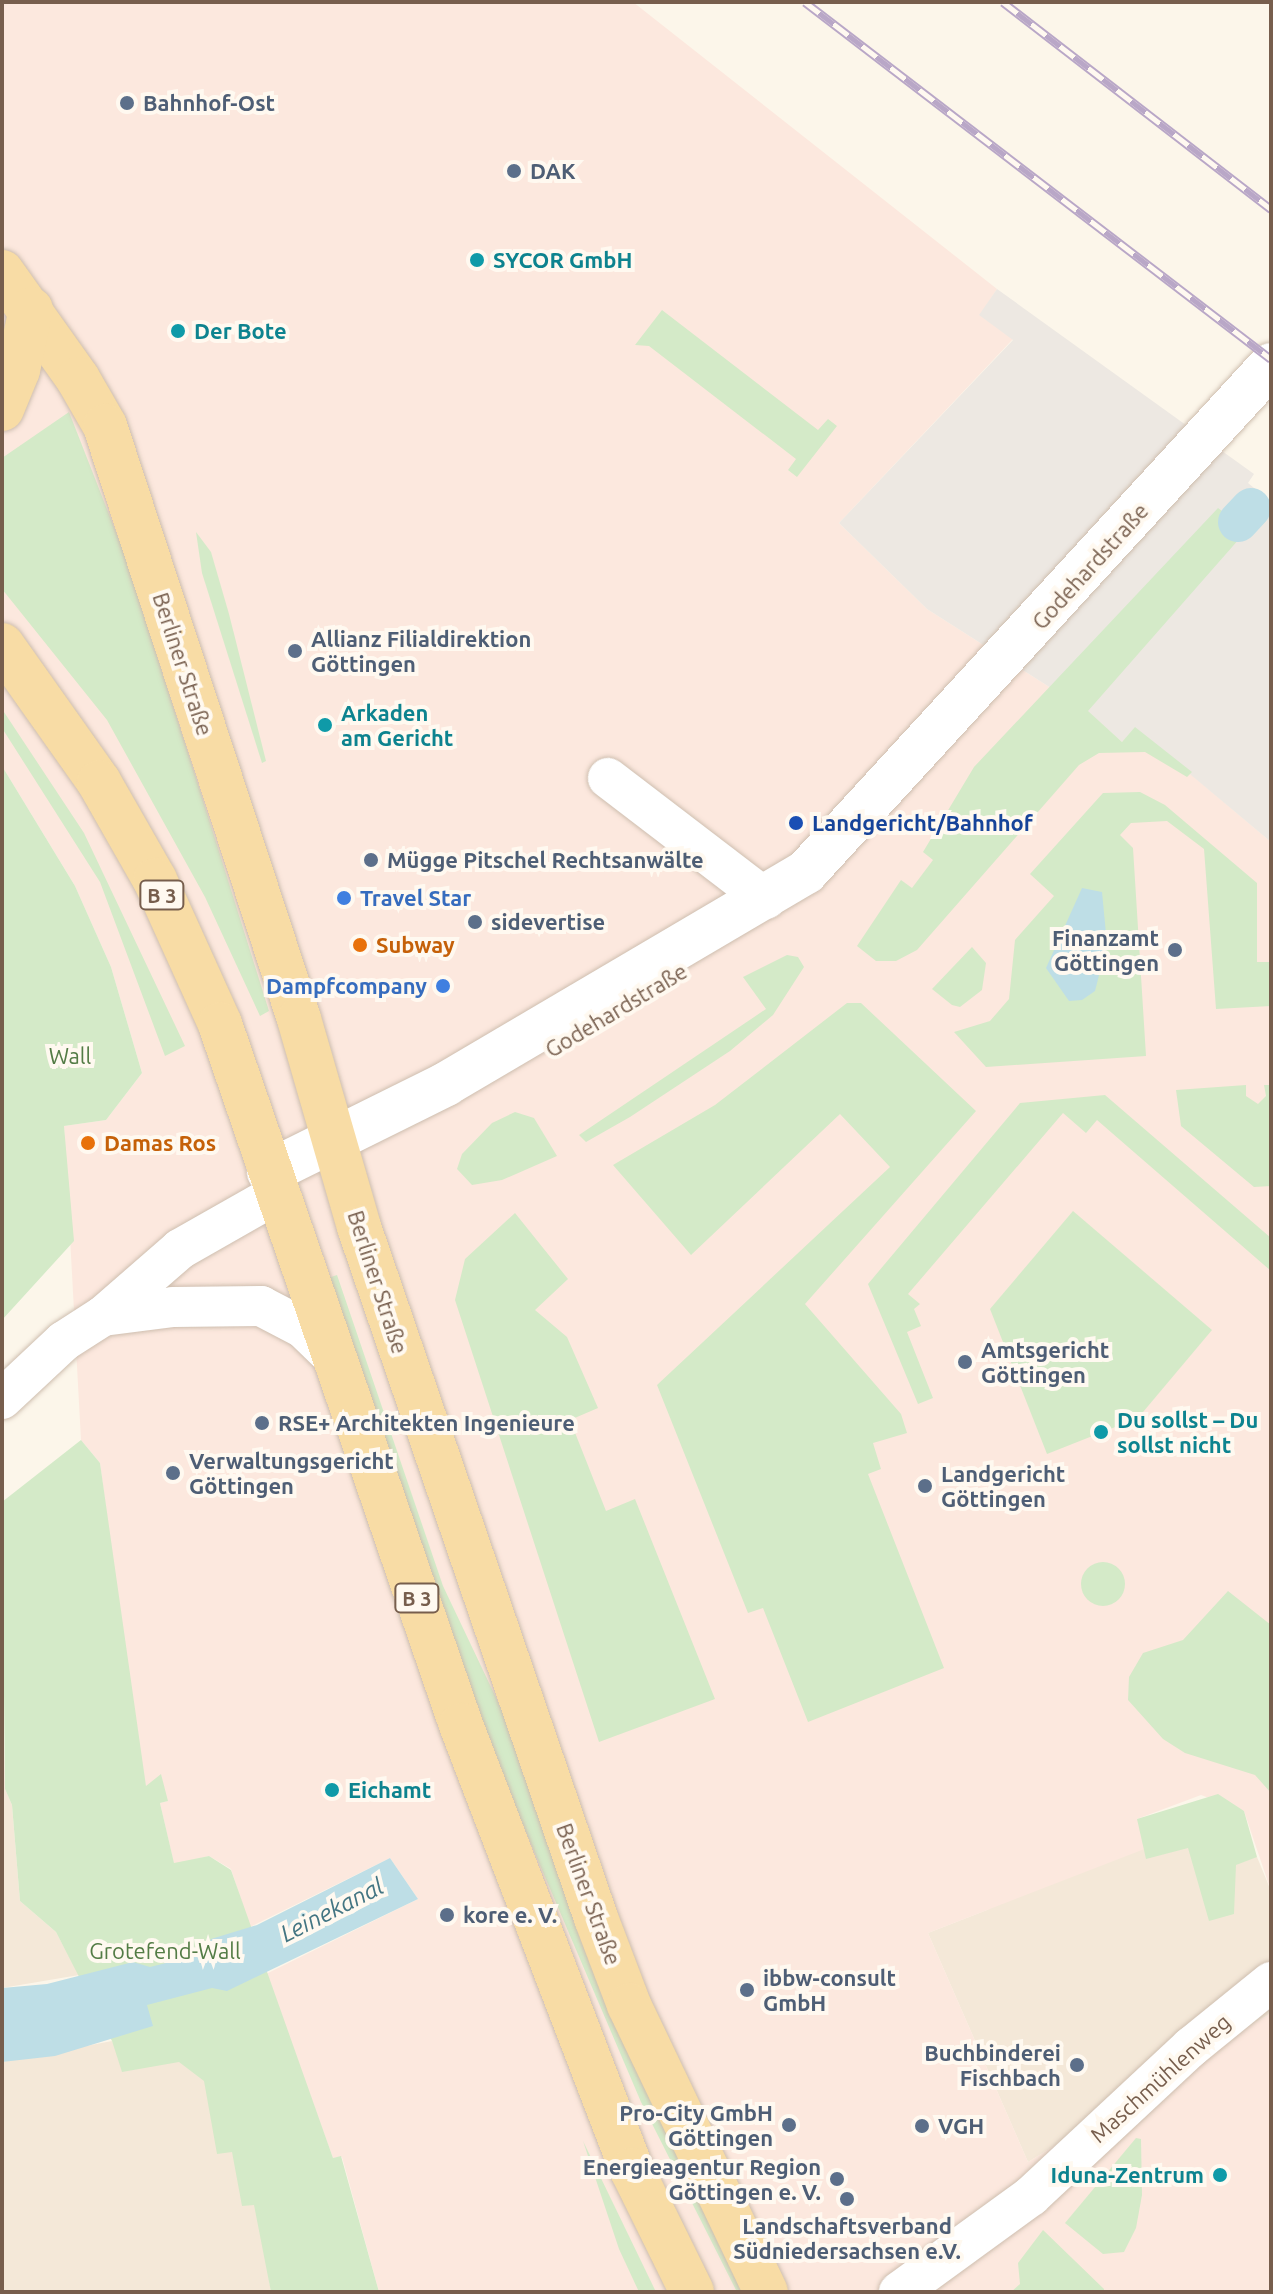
<!DOCTYPE html>
<meta charset="utf-8">
<style>
body{margin:0}
#map{position:relative;width:1273px;height:2294px;overflow:hidden;background:#fcf6ea;font-family:Ubuntu,sans-serif}
div>[style]{position:absolute}
[style*='--x']{left:calc(var(--x)*1px);top:calc(var(--y)*1px);width:calc(var(--w)*1px);rotate:calc(var(--a)*1deg)}
.residential>*{inset:0;background:#f4e8d8}
.commercial>*{inset:0;background:#fce8de}
.industrial>*{inset:0;background:#ede8e2}
.green>*{inset:0;background:#d4eac8}
.round{border-radius:50%}
.water>*{inset:0;background:#bedee6}
.canal>*{height:40px;margin:-20px;padding:0 20px;transform-origin:20px;border-radius:20px;background:#bedee6}
.roads{filter:drop-shadow(0 0 2px #cebeaf) drop-shadow(0 0 2px #cebeaf)}
.street>*{height:40px;margin:-20px;padding:0 20px;transform-origin:20px;border-radius:20px;background:#fff}
.secondary>*{height:44px;margin:-22px;padding:0 22px;transform-origin:22px;border-radius:22px;background:#fff}
.primary>*{height:44px;margin:-22px;padding:0 22px;transform-origin:22px;border-radius:22px;background:#f8dca5}
.rail>*{height:9px;margin-top:-4.5px;transform-origin:0;background:repeating-linear-gradient(90deg,#fff9f0 0 18px,#b9a7c7 0 36px);box-sizing:border-box;border-block:2px solid #b9a7c7}
.dots>*{width:22px;height:22px;translate:-50% -50%;box-sizing:border-box;border:4px solid #fff9f0;border-radius:50%}
span{translate:-50% -50%;white-space:nowrap;text-align:center;line-height:1.15;-webkit-text-stroke:8px #fff9f0;paint-order:stroke}
.shield-label span{padding:2px 6px;background:#fff9f0;border:2px solid;border-radius:6px;-webkit-text-stroke-width:0}
.shield-label{font-size:20px;color:#775e4d;font-weight:700}
.service-label{font-size:22px;color:#4e5e75;font-weight:700}
.left{translate:0 -50%;text-align:left}
.right{translate:-100% -50%;text-align:right}
.culture-label{font-size:22px;color:#0d838f;font-weight:700}
.street-label{font-size:22px;color:#775e4d}
.transit-label{font-size:22px;color:#164399;font-weight:700}
.shop-label{font-size:22px;color:#366cbe;font-weight:700}
.food-label{font-size:22px;color:#c56008;font-weight:700}
.park-label{font-size:22px;color:#537c45}
.water-label{font-size:24px;color:#437582;font-style:italic}
.frame{position:absolute;inset:0;border:4px solid #775e4d;pointer-events:none}
</style>
<div id="map">
<div class="residential">
<div style="clip-path:polygon(2px 1642px,5px 1789px,12px 1805px,20px 1901px,56px 1932px,79px 1975px,2px 1988px)"></div>
<div style="clip-path:polygon(1137px 1819px,1257px 1857px,1271px 1891px,1271px 2013px,1028px 2162px,928px 1933px,987px 1910px)"></div>
<div style="clip-path:polygon(112px 2041px,120px 2058px,196px 2045px,258px 2209px,271px 2292px,2px 2292px,2px 2062px)"></div>
</div>
<div class="commercial">
<div style="clip-path:polygon(2px 2px,633px 2px,997px 289px,980px 315px,1013px 339px,839px 523px,927px 609px,1087px 711px,1122px 742px,1135px 727px,1271px 842px,1271px 1891px,1244px 1811px,1201px 1795px,1137px 1819px,1147px 1848px,928px 1933px,1028px 2162px,1271px 2013px,1271px 2292px,379px 2292px,342px 2157px,333px 2158px,266px 1974px,418px 1899px,390px 1858px,250px 1927px,231px 1869px,209px 1856px,174px 1864px,160px 1803px,167px 1801px,161px 1775px,146px 1787px,133px 1718px,100px 1463px,81px 1440px,64px 1126px,106px 1120px,142px 1073px,111px 967px,75px 886px,2px 766px)"></div>
</div>
<div class="industrial">
<div style="clip-path:polygon(997px 289px,1254px 474px,1248px 483px,1271px 502px,1271px 842px,1135px 728px,1122px 742px,1087px 711px,927px 609px,839px 523px,1013px 340px,979px 315px)"></div>
</div>
<div class="green">
<div style="clip-path:polygon(662px 310px,818px 430px,828px 419px,837px 426px,797px 477px,788px 470px,796px 459px,649px 346px,635px 345px)"></div>
<div style="clip-path:polygon(69px 412px,123px 550px,191px 762px,269px 1011px,260px 1016px,205px 897px,107px 720px,2px 589px,2px 458px)"></div>
<div style="clip-path:polygon(1218px 508px,1247px 530px,1088px 711px,1122px 742px,1135px 727px,1192px 772px,1187px 777px,1145px 752px,1099px 753px,1079px 765px,917px 950px,896px 961px,876px 961px,857px 946px,901px 880px,912px 888px,933px 860px,923px 852px,974px 767px)"></div>
<div style="clip-path:polygon(196px 532px,211px 552px,229px 614px,266px 761px,262px 763px,202px 573px)"></div>
<div style="clip-path:polygon(2px 709px,84px 833px,185px 1046px,165px 1056px,100px 882px,2px 728px)"></div>
<div style="clip-path:polygon(2px 766px,75px 886px,111px 967px,142px 1073px,106px 1120px,64px 1126px,74px 1241px,2px 1320px)"></div>
<div style="clip-path:polygon(1140px 792px,1165px 805px,1257px 883px,1257px 962px,1271px 962px,1271px 1006px,1216px 1009px,1204px 849px,1167px 821px,1131px 823px,1120px 835px,1133px 848px,1146px 1056px,986px 1067px,954px 1032px,990px 1021px,1009px 999px,1015px 940px,1054px 896px,1030px 874px,1103px 793px)"></div>
<div style="clip-path:polygon(972px 947px,986px 963px,982px 990px,960px 1007px,952px 1005px,932px 989px)"></div>
<div style="clip-path:polygon(787px 955px,798px 957px,804px 967px,773px 1015px,730px 1051px,630px 1117px,586px 1142px,579px 1135px,766px 1009px,743px 977px)"></div>
<div style="clip-path:polygon(847px 1003px,861px 1003px,976px 1111px,805px 1304px,901px 1414px,907px 1433px,873px 1443px,881px 1469px,868px 1474px,944px 1668px,808px 1722px,763px 1608px,748px 1613px,657px 1385px,890px 1167px,840px 1114px,691px 1255px,613px 1165px,715px 1105px)"></div>
<div style="clip-path:polygon(1246px 1085px,1246px 1096px,1258px 1104px,1266px 1096px,1264px 1085px,1271px 1085px,1271px 1186px,1254px 1187px,1181px 1126px,1176px 1090px)"></div>
<div style="clip-path:polygon(1105px 1095px,1271px 1238px,1271px 1271px,1097px 1120px,1086px 1133px,1063px 1113px,908px 1294px,920px 1304px,914px 1309px,921px 1326px,907px 1332px,933px 1398px,918px 1404px,868px 1284px,1020px 1103px)"></div>
<div style="clip-path:polygon(515px 1112px,534px 1118px,557px 1156px,502px 1180px,472px 1185px,457px 1169px,462px 1154px,492px 1123px)"></div>
<div style="clip-path:polygon(1073px 1211px,1212px 1330px,1138px 1418px,1047px 1454px,990px 1309px)"></div>
<div style="clip-path:polygon(515px 1213px,568px 1279px,535px 1310px,567px 1337px,598px 1408px,570px 1420px,606px 1511px,635px 1499px,715px 1699px,599px 1742px,455px 1300px,465px 1259px)"></div>
<div style="clip-path:polygon(337px 1275px,443px 1586px,520px 1748px,747px 2292px,737px 2292px,641px 2102px,493px 1755px,328px 1278px)"></div>
<div style="clip-path:polygon(81px 1440px,100px 1463px,146px 1786px,161px 1774px,168px 1801px,160px 1803px,174px 1863px,209px 1856px,231px 1870px,333px 2158px,341px 2156px,379px 2292px,271px 2292px,254px 2205px,242px 2206px,232px 2152px,217px 2154px,204px 2081px,179px 2062px,122px 2072px,112px 2041px,56px 1932px,20px 1901px,12px 1805px,5px 1789px,2px 1502px)"></div>
<div class="round" style="left:1081px;top:1562px;width:44px;height:44px"></div>
<div style="clip-path:polygon(1228px 1591px,1271px 1625px,1271px 1793px,1255px 1775px,1185px 1753px,1163px 1739px,1128px 1700px,1129px 1677px,1143px 1653px,1183px 1640px)"></div>
<div style="clip-path:polygon(1218px 1794px,1244px 1811px,1257px 1857px,1236px 1865px,1234px 1914px,1209px 1921px,1188px 1848px,1146px 1859px,1137px 1819px)"></div>
<div style="clip-path:polygon(1136px 2138px,1141px 2139px,1142px 2195px,1136px 2228px,1124px 2252px,1103px 2254px,1065px 2223px)"></div>
<div style="clip-path:polygon(583px 2141px,656px 2292px,639px 2292px,619px 2249px)"></div>
<div style="clip-path:polygon(1043px 2230px,1104px 2289px,1104px 2292px,1011px 2292px,1020px 2284px,1018px 2263px)"></div>
</div>
<div class="water">
<div style="clip-path:polygon(1082px 888px,1102px 892px,1107px 944px,1095px 991px,1082px 1000px,1069px 1001px,1046px 968px)"></div>
<div style="clip-path:polygon(390px 1858px,418px 1899px,227px 1991px,212px 1988px,147px 2005px,153px 2026px,55px 2056px,2px 2062px,2px 1988px,47px 1984px,133px 1962px,150px 1967px,202px 1954px,211px 1939px,257px 1925px)"></div>
</div>
<div class="canal">
<div style="--x:1238;--y:522;--w:19;--a:-47"></div>
</div>
<div class="roads">
<div class="street">
<div style="--x:608;--y:778;--w:199;--a:37.4"></div>
<div style="--x:103;--y:1316;--w:71;--a:-7.3"></div>
<div style="--x:173;--y:1307;--w:88;--a:-0.7"></div>
<div style="--x:261;--y:1306;--w:47;--a:27.6"></div>
<div style="--x:303;--y:1328;--w:43;--a:44.1"></div>
<div style="--x:2;--y:1399;--w:85;--a:-43.1"></div>
<div style="--x:64;--y:1341;--w:46;--a:-32.7"></div>
<div style="--x:103;--y:1316;--w:102;--a:-41"></div>
<div style="--x:180;--y:1249;--w:109;--a:-29.6"></div>
<div style="--x:899;--y:2292;--w:163;--a:-36"></div>
<div style="--x:1031;--y:2196;--w:219;--a:-43"></div>
<div style="--x:1191;--y:2047;--w:103;--a:-39.1"></div>
</div>
<div class="secondary">
<div style="--x:269;--y:1172;--w:198;--a:-26.4"></div>
<div style="--x:446;--y:1084;--w:418;--a:-30.5"></div>
<div style="--x:806;--y:872;--w:688;--a:-47.47"></div>
</div>
<div class="primary">
<div style="--x:2;--y:272;--w:131;--a:54.6"></div>
<div style="--x:78;--y:379;--w:54;--a:60.1"></div>
<div style="--x:105;--y:426;--w:624;--a:71.88"></div>
<div style="--x:299;--y:1019;--w:216;--a:73.9"></div>
<div style="--x:359;--y:1227;--w:731;--a:71.07"></div>
<div style="--x:596;--y:1918;--w:93;--a:69.2"></div>
<div style="--x:629;--y:2005;--w:318;--a:64.5"></div>
<div style="--x:2;--y:409;--w:42;--a:-67.7"></div>
<div style="--x:18;--y:370;--w:62;--a:-78"></div>
<div style="--x:2;--y:645;--w:168;--a:54.7"></div>
<div style="--x:99;--y:782;--w:113;--a:60.3"></div>
<div style="--x:155;--y:880;--w:158;--a:65.7"></div>
<div style="--x:220;--y:1024;--w:741;--a:71.03"></div>
<div style="--x:461;--y:1725;--w:477;--a:69"></div>
<div style="--x:632;--y:2170;--w:136;--a:63.8"></div>
</div>
</div>
<div class="rail">
<div style="--x:805;--y:2;--w:587;--a:37.46"></div>
<div style="--x:1003;--y:2;--w:339;--a:37.7"></div>
</div>
<div class="dots">
<div style="left:127px;top:103px;background:#5c6f8a"></div>
<div style="left:514px;top:171px;background:#5c6f8a"></div>
<div style="left:477px;top:260px;background:#0f9aa8"></div>
<div style="left:178px;top:331px;background:#0f9aa8"></div>
<div style="left:295px;top:651px;background:#5c6f8a"></div>
<div style="left:325px;top:725px;background:#0f9aa8"></div>
<div style="left:796px;top:823px;background:#1a4fb4"></div>
<div style="left:371px;top:860px;background:#5c6f8a"></div>
<div style="left:344px;top:898px;background:#3f7fe0"></div>
<div style="left:475px;top:922px;background:#5c6f8a"></div>
<div style="left:360px;top:945px;background:#e8710a"></div>
<div style="left:1175px;top:950px;background:#5c6f8a"></div>
<div style="left:443px;top:986px;background:#3f7fe0"></div>
<div style="left:88px;top:1143px;background:#e8710a"></div>
<div style="left:965px;top:1362px;background:#5c6f8a"></div>
<div style="left:262px;top:1423px;background:#5c6f8a"></div>
<div style="left:1101px;top:1432px;background:#0f9aa8"></div>
<div style="left:173px;top:1473px;background:#5c6f8a"></div>
<div style="left:925px;top:1486px;background:#5c6f8a"></div>
<div style="left:332px;top:1790px;background:#0f9aa8"></div>
<div style="left:447px;top:1915px;background:#5c6f8a"></div>
<div style="left:747px;top:1990px;background:#5c6f8a"></div>
<div style="left:1077px;top:2065px;background:#5c6f8a"></div>
<div style="left:789px;top:2125px;background:#5c6f8a"></div>
<div style="left:922px;top:2126px;background:#5c6f8a"></div>
<div style="left:1220px;top:2175px;background:#0f9aa8"></div>
<div style="left:837px;top:2179px;background:#5c6f8a"></div>
<div style="left:847px;top:2199px;background:#5c6f8a"></div>
</div>
<div class="shield-label">
<span style="left:162px;top:895px">B 3</span>
<span style="left:417px;top:1598px">B 3</span>
</div>
<div class="service-label">
<span class="left" style="left:143px;top:103px">Bahnhof-Ost</span>
<span class="left" style="left:530px;top:171px">DAK</span>
<span class="left" style="left:311px;top:651px">Allianz Filialdirektion<br>Göttingen</span>
<span class="left" style="left:387px;top:860px">Mügge Pitschel Rechtsanwälte</span>
<span class="left" style="left:491px;top:922px">sidevertise</span>
<span class="right" style="left:1159px;top:950px">Finanzamt<br>Göttingen</span>
<span class="left" style="left:981px;top:1362px">Amtsgericht<br>Göttingen</span>
<span class="left" style="left:278px;top:1423px">RSE+ Architekten Ingenieure</span>
<span class="left" style="left:189px;top:1473px">Verwaltungsgericht<br>Göttingen</span>
<span class="left" style="left:941px;top:1486px">Landgericht<br>Göttingen</span>
<span class="left" style="left:463px;top:1915px">kore e. V.</span>
<span class="left" style="left:763px;top:1990px">ibbw-consult<br>GmbH</span>
<span class="right" style="left:1061px;top:2065px">Buchbinderei<br>Fischbach</span>
<span class="right" style="left:773px;top:2125px">Pro-City GmbH<br>Göttingen</span>
<span class="left" style="left:938px;top:2126px">VGH</span>
<span class="right" style="left:821px;top:2179px">Energieagentur Region<br>Göttingen e. V.</span>
<span style="left:847px;top:2238px">Landschaftsverband<br>Südniedersachsen e.V.</span>
</div>
<div class="culture-label">
<span class="left" style="left:493px;top:260px">SYCOR GmbH</span>
<span class="left" style="left:194px;top:331px">Der Bote</span>
<span class="left" style="left:341px;top:725px">Arkaden<br>am Gericht</span>
<span class="left" style="left:1117px;top:1432px">Du sollst – Du<br>sollst nicht</span>
<span class="left" style="left:348px;top:1790px">Eichamt</span>
<span class="right" style="left:1204px;top:2175px">Iduna-Zentrum</span>
</div>
<div class="street-label">
<span style="left:1090px;top:566px;rotate:-48deg">Godehardstraße</span>
<span style="left:183px;top:664px;rotate:72deg">Berliner Straße</span>
<span style="left:616px;top:1010px;rotate:-31deg">Godehardstraße</span>
<span style="left:378px;top:1282px;rotate:72deg">Berliner Straße</span>
<span style="left:589px;top:1894px;rotate:70deg">Berliner Straße</span>
<span style="left:1160px;top:2078px;rotate:-42deg">Maschmühlenweg</span>
</div>
<div class="transit-label">
<span class="left" style="left:812px;top:823px">Landgericht/Bahnhof</span>
</div>
<div class="shop-label">
<span class="left" style="left:360px;top:898px">Travel Star</span>
<span class="right" style="left:427px;top:986px">Dampfcompany</span>
</div>
<div class="food-label">
<span class="left" style="left:376px;top:945px">Subway</span>
<span class="left" style="left:104px;top:1143px">Damas Ros</span>
</div>
<div class="park-label">
<span style="left:70px;top:1056px">Wall</span>
<span style="left:165px;top:1951px">Grotefend-Wall</span>
</div>
<div class="water-label">
<span style="left:332px;top:1910px;rotate:-27deg">Leinekanal</span>
</div>
<div class="frame"></div>
</div>
